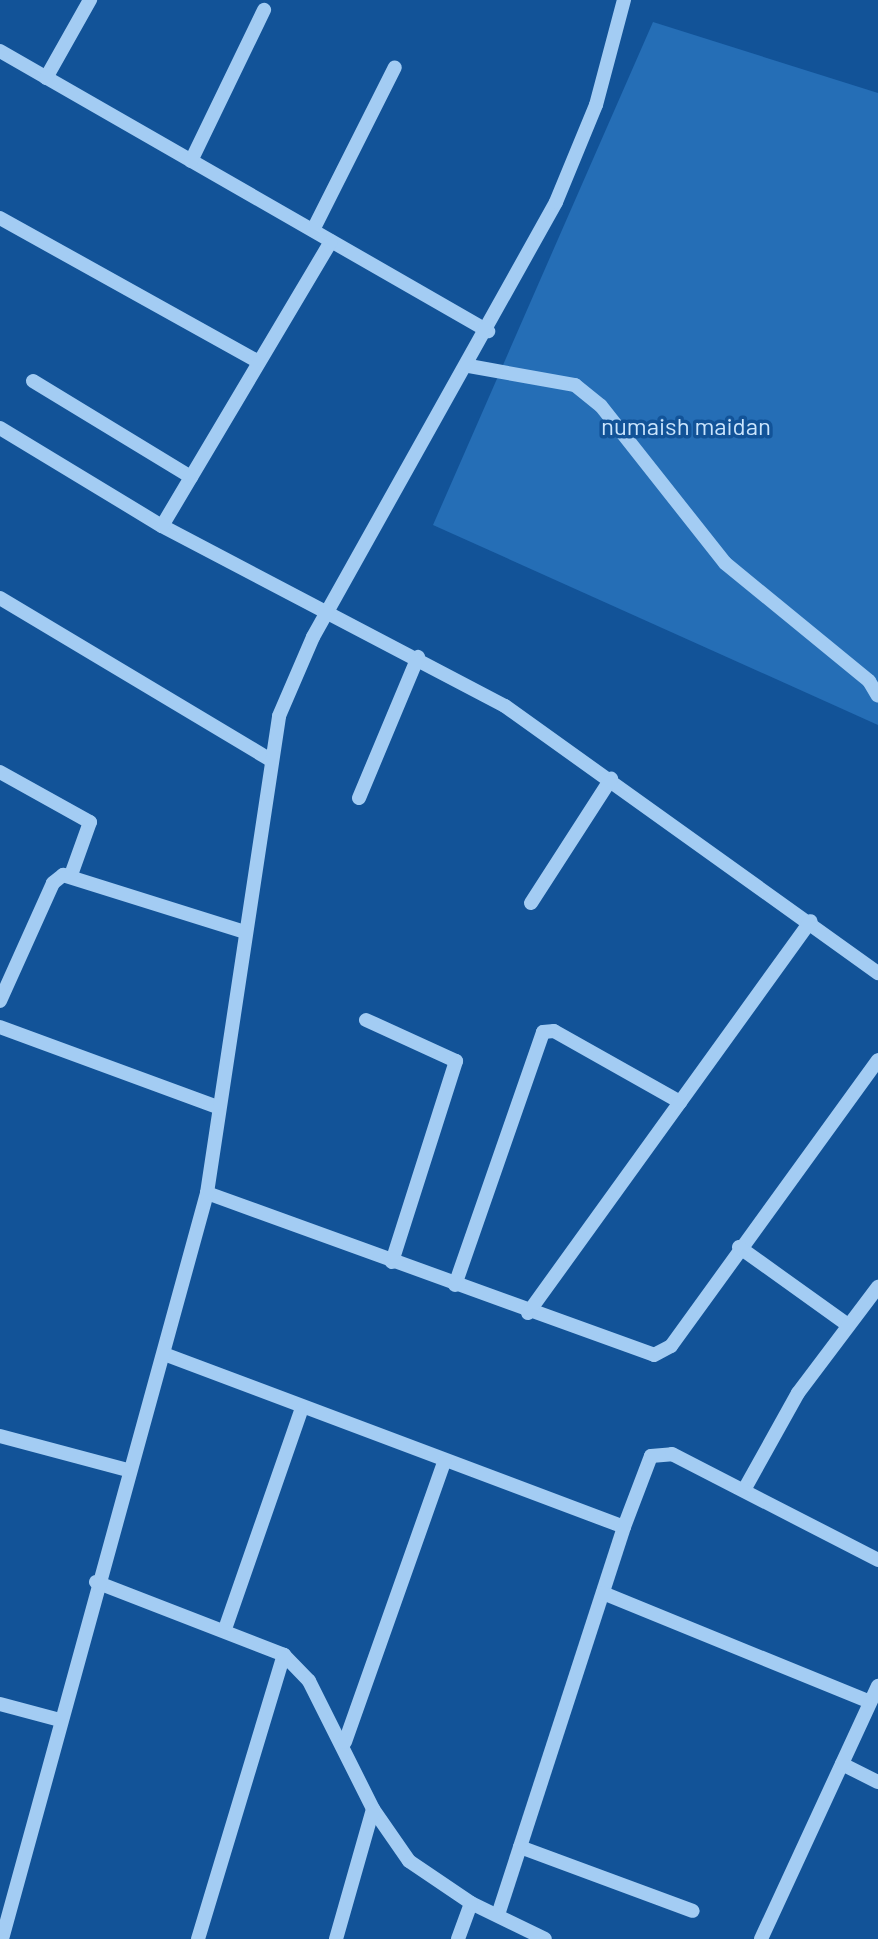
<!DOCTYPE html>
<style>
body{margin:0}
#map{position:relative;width:878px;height:1939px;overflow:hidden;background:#125398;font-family:Barlow,sans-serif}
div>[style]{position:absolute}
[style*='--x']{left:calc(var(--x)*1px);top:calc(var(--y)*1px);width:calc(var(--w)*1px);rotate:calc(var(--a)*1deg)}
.green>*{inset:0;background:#256eb6}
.minor>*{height:14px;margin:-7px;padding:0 7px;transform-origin:7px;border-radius:7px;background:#a3ccf3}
span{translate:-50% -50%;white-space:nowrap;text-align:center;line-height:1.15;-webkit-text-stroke:7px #125398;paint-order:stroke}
.park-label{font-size:24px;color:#cbe5fd}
</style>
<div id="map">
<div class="green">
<div style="clip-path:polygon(653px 22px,878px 93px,878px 725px,433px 525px)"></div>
</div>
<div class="minor">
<div style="--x:0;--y:51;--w:563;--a:29.85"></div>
<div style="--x:46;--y:78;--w:90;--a:-60.6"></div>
<div style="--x:191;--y:161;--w:168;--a:-64.2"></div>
<div style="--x:0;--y:218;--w:296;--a:29.1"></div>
<div style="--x:313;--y:230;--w:182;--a:-63.3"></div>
<div style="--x:469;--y:366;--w:108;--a:10.2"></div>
<div style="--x:575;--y:385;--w:33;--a:39"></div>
<div style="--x:601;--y:406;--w:200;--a:51.7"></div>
<div style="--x:725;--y:563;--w:186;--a:39.3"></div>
<div style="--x:869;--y:681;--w:17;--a:59"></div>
<div style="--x:33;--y:381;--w:185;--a:31.3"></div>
<div style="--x:0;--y:428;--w:189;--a:31.2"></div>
<div style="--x:162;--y:526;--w:387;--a:27.7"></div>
<div style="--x:505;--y:706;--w:459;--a:35.6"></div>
<div style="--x:162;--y:526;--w:331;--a:-59.3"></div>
<div style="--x:0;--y:598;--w:313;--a:30.9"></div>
<div style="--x:0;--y:772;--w:103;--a:29.1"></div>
<div style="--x:90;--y:822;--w:56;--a:109.7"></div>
<div style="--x:359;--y:798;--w:153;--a:-67.3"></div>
<div style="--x:531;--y:903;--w:148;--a:-57.2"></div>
<div style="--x:0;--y:1001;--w:129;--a:-65.8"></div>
<div style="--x:53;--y:883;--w:13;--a:-39"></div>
<div style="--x:63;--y:875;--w:191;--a:17.4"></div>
<div style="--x:366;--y:1020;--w:99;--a:24.5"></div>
<div style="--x:456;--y:1061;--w:211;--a:107.7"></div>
<div style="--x:0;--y:1027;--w:232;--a:20.2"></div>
<div style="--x:207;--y:1193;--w:475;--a:19.9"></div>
<div style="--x:654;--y:1355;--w:19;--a:-28"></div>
<div style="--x:671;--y:1346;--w:353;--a:-54.1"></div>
<div style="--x:739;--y:1247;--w:134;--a:35.6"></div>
<div style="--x:455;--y:1285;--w:268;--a:-70.8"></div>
<div style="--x:543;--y:1032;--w:11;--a:-5"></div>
<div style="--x:554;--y:1031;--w:145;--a:29.4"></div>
<div style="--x:528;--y:1313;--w:483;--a:-54.2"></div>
<div style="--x:164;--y:1354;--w:491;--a:20.6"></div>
<div style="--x:624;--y:1527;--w:407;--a:108"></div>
<div style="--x:0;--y:1436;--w:132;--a:14.9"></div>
<div style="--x:744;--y:1490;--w:111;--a:-60.9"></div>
<div style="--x:798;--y:1393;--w:133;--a:-53"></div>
<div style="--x:624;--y:1527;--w:76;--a:-69.2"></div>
<div style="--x:651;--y:1456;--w:21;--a:-5"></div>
<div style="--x:672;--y:1454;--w:232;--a:27.2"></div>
<div style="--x:96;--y:1582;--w:202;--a:21.2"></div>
<div style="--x:284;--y:1655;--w:36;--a:46"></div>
<div style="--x:309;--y:1681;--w:143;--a:63.4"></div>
<div style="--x:373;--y:1809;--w:63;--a:55.3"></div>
<div style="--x:409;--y:1861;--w:75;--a:34.1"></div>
<div style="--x:471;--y:1903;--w:82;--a:25.9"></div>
<div style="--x:603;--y:1593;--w:288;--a:22.2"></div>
<div style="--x:225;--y:1629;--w:234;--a:-70.8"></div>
<div style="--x:0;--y:1704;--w:62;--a:14.9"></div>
<div style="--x:345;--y:1742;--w:297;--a:-70.5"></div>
<div style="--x:842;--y:1764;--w:40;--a:26.6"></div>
<div style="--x:520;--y:1847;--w:184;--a:20.3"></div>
<div style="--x:2;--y:1939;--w:774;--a:-74.63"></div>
<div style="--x:207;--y:1193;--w:482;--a:-81.4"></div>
<div style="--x:279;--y:716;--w:86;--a:-66.7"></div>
<div style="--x:313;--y:637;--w:498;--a:-60.8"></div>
<div style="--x:556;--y:202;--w:105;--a:-67.6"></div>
<div style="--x:596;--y:105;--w:109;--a:-75.1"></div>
<div style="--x:198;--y:1939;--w:297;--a:-73.2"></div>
<div style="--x:336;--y:1939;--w:135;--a:-74.1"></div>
<div style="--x:458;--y:1939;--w:38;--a:-70"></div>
<div style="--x:761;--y:1939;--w:279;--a:-65.2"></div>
</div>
<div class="park-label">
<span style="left:686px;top:426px">numaish maidan</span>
</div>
</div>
